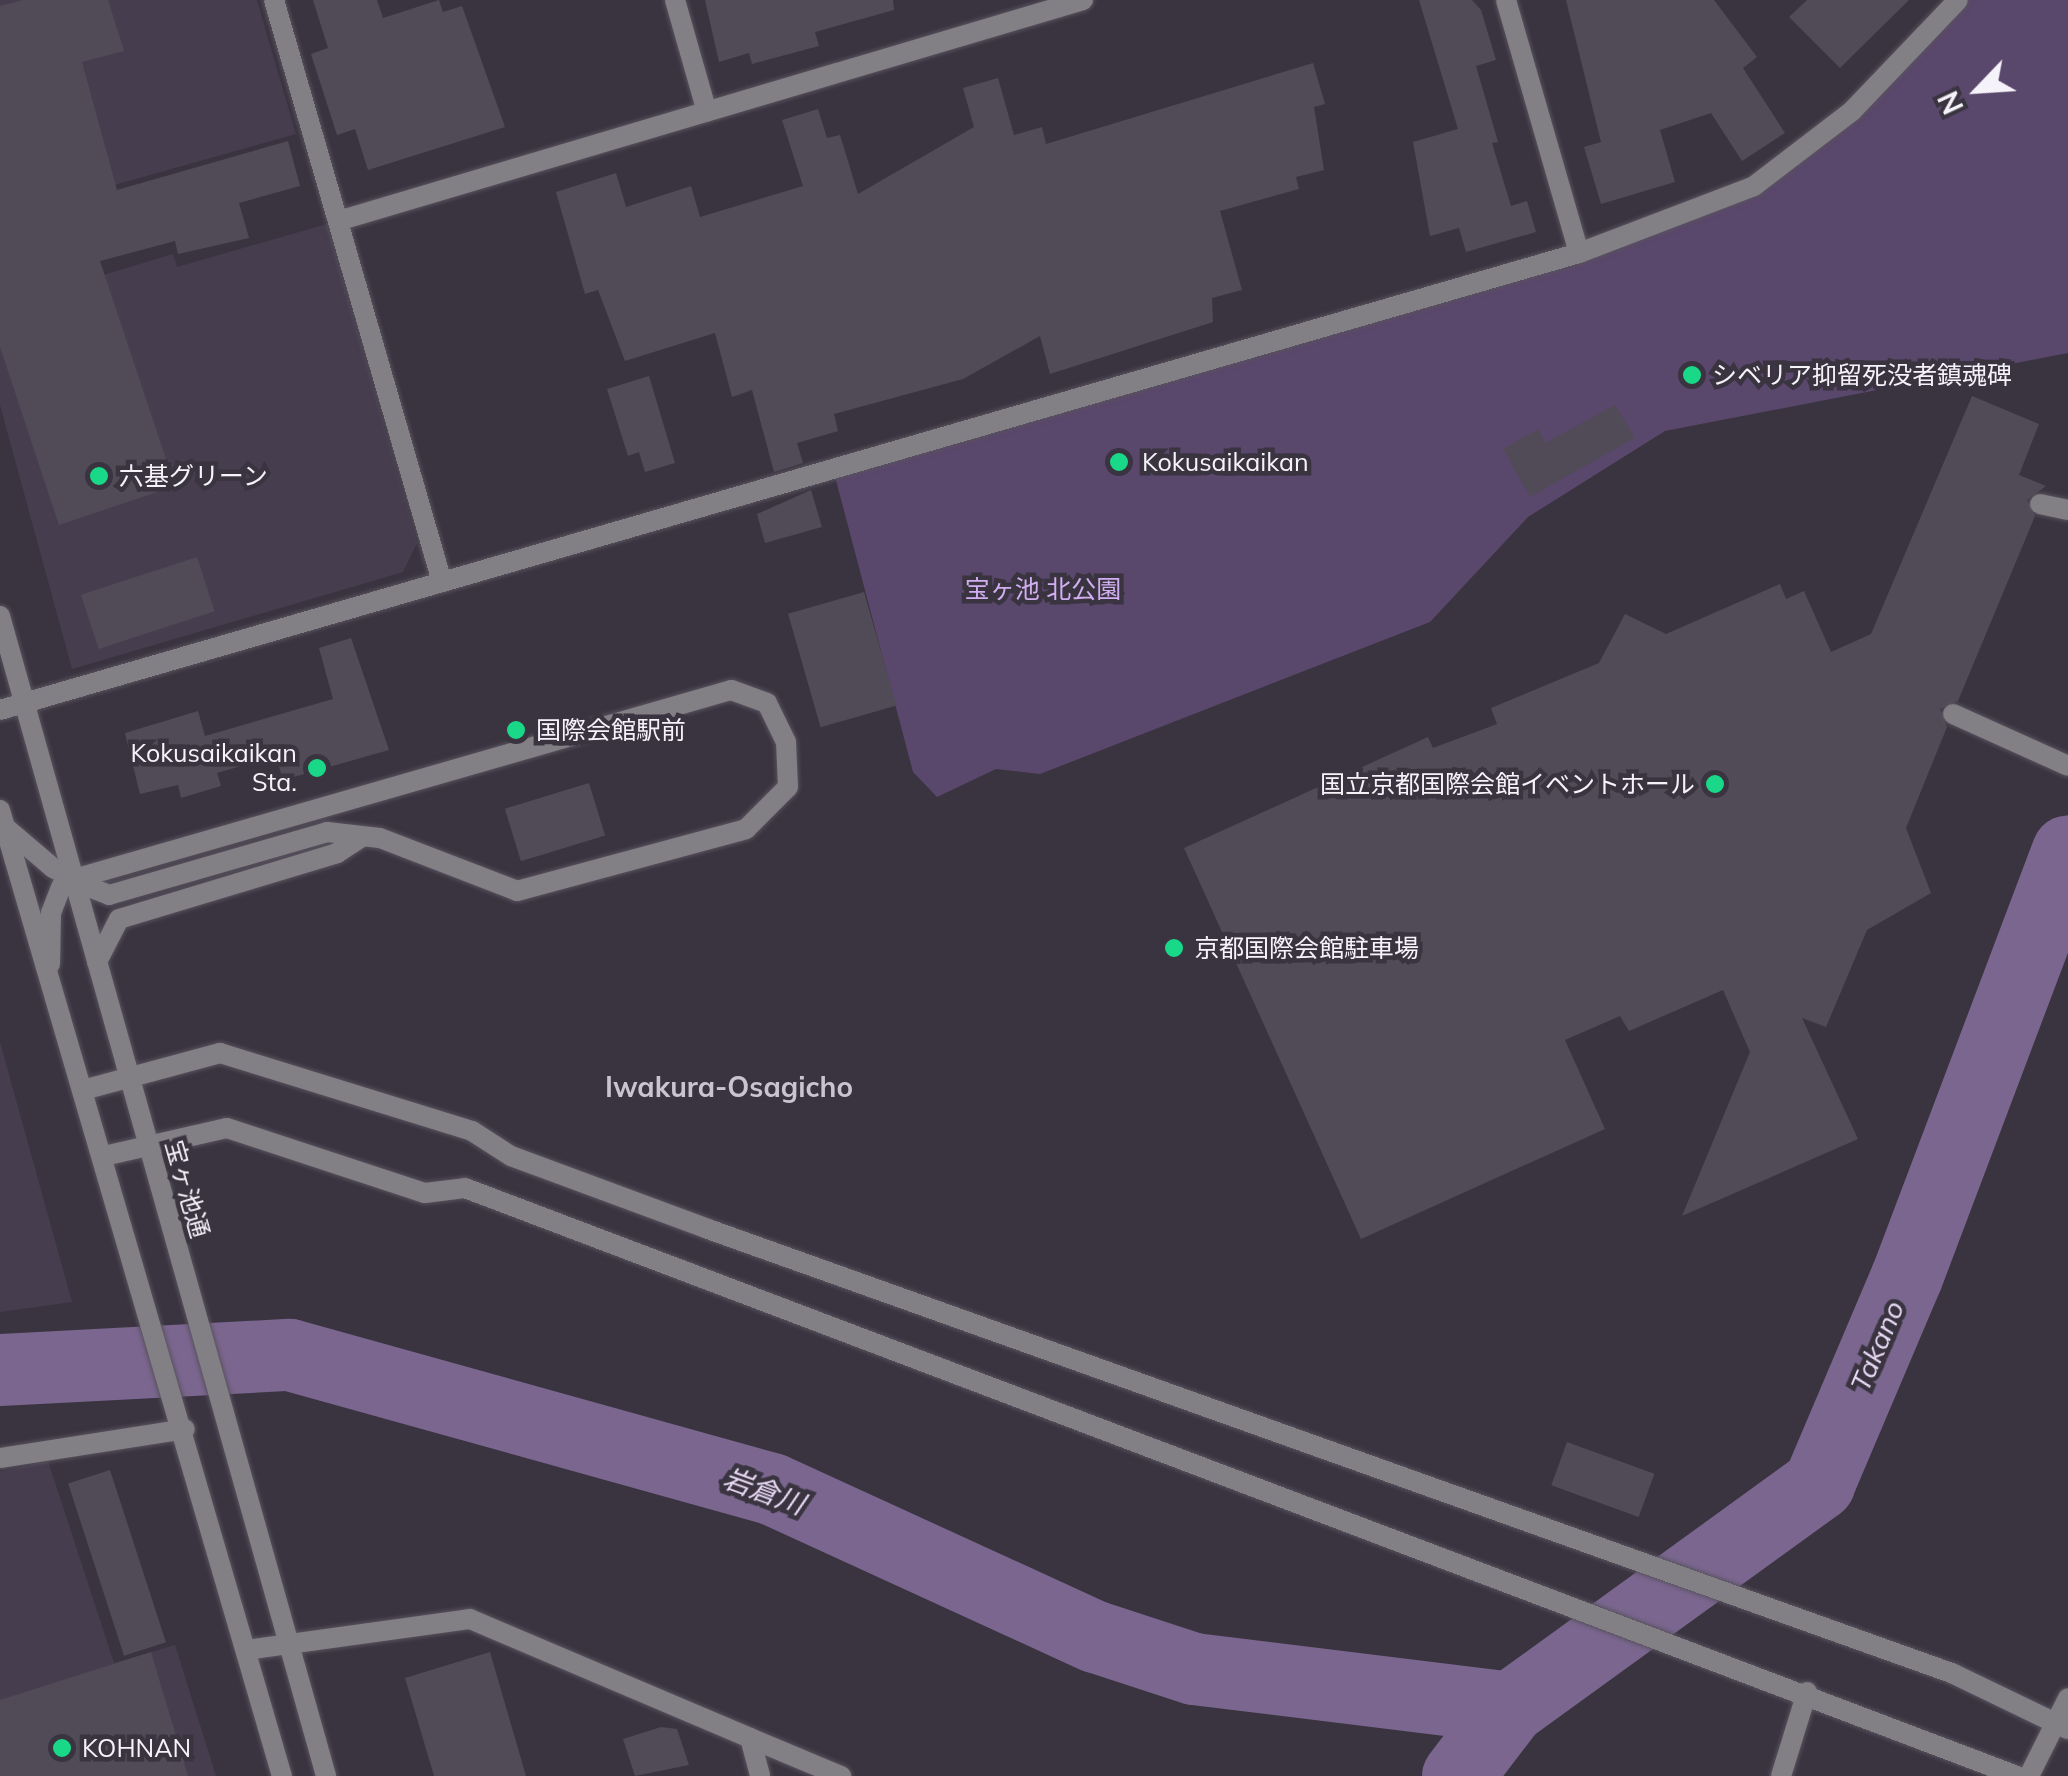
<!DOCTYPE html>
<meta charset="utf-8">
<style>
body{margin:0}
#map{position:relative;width:2068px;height:1776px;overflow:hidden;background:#3a3440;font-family:Mulish,"Noto Sans JP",sans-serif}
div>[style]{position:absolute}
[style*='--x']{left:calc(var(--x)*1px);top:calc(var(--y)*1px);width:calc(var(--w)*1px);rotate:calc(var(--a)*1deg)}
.built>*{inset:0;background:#463d4e}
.green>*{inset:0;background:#5a476c}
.river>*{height:72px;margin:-36px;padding:0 36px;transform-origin:36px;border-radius:36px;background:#7b668f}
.building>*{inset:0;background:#514b58;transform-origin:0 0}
.roads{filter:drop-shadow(0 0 2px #58525e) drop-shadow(0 0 2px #58525e)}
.service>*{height:20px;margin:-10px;padding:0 10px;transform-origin:10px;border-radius:10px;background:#827f85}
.minor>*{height:20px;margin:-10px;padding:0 10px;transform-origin:10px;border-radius:10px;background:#827f85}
.tertiary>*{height:20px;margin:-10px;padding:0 10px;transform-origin:10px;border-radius:10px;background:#827f85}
.dots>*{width:28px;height:28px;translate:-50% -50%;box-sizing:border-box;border:5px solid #3a3440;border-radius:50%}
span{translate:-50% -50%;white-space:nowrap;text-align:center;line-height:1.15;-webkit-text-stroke:9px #3a3440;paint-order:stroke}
.poi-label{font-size:25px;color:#f5f2fa}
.left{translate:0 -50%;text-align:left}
.right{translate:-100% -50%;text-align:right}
.park-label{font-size:25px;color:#d0aef0}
.street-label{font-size:25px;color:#f5f2fa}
.neighbourhood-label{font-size:28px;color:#cac3d2;font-weight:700}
.water-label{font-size:28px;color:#e8daf5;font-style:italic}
.north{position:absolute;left:1928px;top:40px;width:100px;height:100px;-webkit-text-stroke:8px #3a3440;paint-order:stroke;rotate:245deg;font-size:28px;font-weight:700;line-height:40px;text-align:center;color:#f5f2fa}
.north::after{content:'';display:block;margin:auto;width:35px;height:45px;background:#f5f2fa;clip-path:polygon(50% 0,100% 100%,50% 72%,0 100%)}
</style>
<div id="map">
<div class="built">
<div style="clip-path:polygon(0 0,257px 0,296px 134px,0 217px)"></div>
<div style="clip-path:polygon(327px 224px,417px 543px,403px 572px,72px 669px,0 405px,0 306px,173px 254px,177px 267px)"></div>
<div style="clip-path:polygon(0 1042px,72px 1302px,0 1312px)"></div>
<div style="clip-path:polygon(48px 1461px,114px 1663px,175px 1645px,216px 1776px,0 1776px,0 1472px)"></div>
</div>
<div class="green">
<div style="clip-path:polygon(1958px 0,2068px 0,2068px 353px,1665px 431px,1528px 517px,1430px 622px,1040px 774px,996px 769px,937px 797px,913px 772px,833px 469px,1579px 253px,1792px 159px)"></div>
</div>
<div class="river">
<div style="--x:0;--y:1370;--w:290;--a:-3"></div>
<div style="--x:290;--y:1355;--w:500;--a:15.54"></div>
<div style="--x:772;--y:1489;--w:356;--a:24.6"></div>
<div style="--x:1096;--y:1637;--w:103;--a:18.1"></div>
<div style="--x:1194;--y:1669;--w:318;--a:7"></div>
<div style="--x:1458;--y:1776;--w:86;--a:-52.6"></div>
<div style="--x:1510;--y:1708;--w:382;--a:-35.9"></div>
<div style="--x:1819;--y:1484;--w:225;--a:-67"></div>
<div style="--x:1907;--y:1277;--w:455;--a:-69.3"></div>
</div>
<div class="building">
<div style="clip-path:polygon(23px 0,108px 0,124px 51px,82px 62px,117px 190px,288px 141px,300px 186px,239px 203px,249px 238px,178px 254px,175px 241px,100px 261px,175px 486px,59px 525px,0 347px,0 6px)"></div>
<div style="clip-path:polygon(313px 0,377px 0,383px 18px,439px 0,443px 12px,462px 6px,505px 127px,368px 170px,355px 129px,337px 135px,311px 54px,328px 48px)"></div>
<div style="clip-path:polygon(705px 0,893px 0,894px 10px,815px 32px,819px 46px,752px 64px,749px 53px,719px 62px)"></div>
<div style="clip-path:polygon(1419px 0,1472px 0,1481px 10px,1496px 60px,1476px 66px,1498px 142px,1492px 143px,1511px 206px,1527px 201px,1536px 232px,1466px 252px,1459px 228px,1430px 236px,1413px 142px,1458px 129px)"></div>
<div style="clip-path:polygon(1566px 0,1714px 0,1757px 57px,1743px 68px,1785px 133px,1742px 161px,1711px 113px,1660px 130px,1675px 182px,1601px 204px,1584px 147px,1601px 142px)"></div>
<div style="clip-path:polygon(1807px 0,1909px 0,1840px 68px,1789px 17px)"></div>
<div style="clip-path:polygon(1313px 63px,1325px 104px,1314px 107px,1324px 170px,1296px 177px,1299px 189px,1220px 211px,1242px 290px,1212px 298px,1213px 322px,1050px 374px,1040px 336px,963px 379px,834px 414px,838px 431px,797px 443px,803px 463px,774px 472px,752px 390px,732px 397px,715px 333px,625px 361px,598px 290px,585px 294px,556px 192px,616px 173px,626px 207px,691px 186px,700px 217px,803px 186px,782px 120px,818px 109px,827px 138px,840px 135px,858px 194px,974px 127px,963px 88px,998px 78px,1014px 135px,1042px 127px,1046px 144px)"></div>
<div style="clip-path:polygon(649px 376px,675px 463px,645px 472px,639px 452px,628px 456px,607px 389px)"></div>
<div style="clip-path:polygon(1972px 396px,2039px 424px,2019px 475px,2046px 486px,2027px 500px,2035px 516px,1958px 701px,1940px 709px,1947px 727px,1906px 828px,1931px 893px,1867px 930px,1826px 1027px,1802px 1018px,1858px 1139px,1682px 1216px,1750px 1052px,1723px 990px,1629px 1031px,1620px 1016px,1565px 1040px,1605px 1129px,1361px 1239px,1184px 848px,1428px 737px,1433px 748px,1497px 724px,1491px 708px,1599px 663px,1625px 614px,1666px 634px,1780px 584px,1786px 599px,1804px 591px,1831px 652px,1871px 634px)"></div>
<div style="clip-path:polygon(1615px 405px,1635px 438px,1530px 497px,1503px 449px,1538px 429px,1545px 443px)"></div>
<div style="clip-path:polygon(811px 490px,822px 527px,765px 543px,757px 514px)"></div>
<div style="left:197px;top:557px;width:57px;height:122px;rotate:72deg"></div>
<div style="left:864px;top:592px;width:118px;height:79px;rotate:74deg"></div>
<div style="clip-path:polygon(351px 638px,389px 750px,283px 780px,276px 756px,217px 773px,221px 786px,181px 798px,178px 785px,140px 794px,125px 733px,198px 711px,205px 736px,333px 699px,319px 648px)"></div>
<div style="left:589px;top:783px;width:55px;height:88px;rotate:73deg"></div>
<div style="left:1567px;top:1442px;width:93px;height:46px;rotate:20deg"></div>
<div style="left:110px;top:1470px;width:181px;height:44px;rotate:72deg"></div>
<div style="clip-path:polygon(151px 1652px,188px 1776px,0 1776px,0 1700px)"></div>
<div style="clip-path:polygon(490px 1652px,526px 1776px,434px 1776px,405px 1678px)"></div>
<div style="clip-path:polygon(661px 1727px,677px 1729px,689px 1765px,635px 1776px,623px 1739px)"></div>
</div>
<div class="roads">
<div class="service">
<div style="--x:2040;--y:504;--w:29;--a:12"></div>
<div style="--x:1953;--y:714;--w:126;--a:24.3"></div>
<div style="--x:5;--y:827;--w:63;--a:40.5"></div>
<div style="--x:53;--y:868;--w:24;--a:28"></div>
<div style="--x:74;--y:879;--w:14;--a:30"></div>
<div style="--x:86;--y:886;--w:25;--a:21"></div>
<div style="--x:109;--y:895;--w:227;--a:-16.1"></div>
<div style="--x:327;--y:832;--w:53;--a:6.5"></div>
<div style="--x:380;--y:838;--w:147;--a:21.1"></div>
<div style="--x:517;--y:891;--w:237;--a:-15.1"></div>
<div style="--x:746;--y:829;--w:59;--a:-45"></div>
<div style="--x:788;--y:787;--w:45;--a:-92.5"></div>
<div style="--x:786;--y:742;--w:43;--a:-116"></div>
<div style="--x:767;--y:703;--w:38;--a:-160"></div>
<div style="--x:731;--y:690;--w:684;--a:163.95"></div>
<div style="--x:74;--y:879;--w:15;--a:148"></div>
<div style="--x:61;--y:887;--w:28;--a:111"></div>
<div style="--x:51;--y:913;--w:51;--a:91.1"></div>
<div style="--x:97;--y:962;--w:48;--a:-62.9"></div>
<div style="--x:119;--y:919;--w:228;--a:-16.8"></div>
<div style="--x:337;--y:853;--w:27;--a:-33"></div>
<div style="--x:1781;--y:1776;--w:88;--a:-72.8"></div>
<div style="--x:2029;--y:1776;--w:87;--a:-63.4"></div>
</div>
<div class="minor">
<div style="--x:274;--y:0;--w:606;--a:73.9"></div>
<div style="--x:675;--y:0;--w:116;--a:74.1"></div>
<div style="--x:1506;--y:0;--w:263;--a:73.9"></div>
<div style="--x:338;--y:221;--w:777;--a:-16.52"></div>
<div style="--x:0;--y:710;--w:1644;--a:-16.14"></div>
<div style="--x:1579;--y:253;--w:187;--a:-20.9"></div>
<div style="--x:1754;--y:186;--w:123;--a:-37.4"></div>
<div style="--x:1852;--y:111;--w:153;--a:-46.3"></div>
<div style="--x:0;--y:1458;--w:187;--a:-8.9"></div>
<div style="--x:246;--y:1650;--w:226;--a:-7.9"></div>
<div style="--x:470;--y:1619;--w:304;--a:23"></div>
<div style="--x:750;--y:1738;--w:39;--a:75"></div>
<div style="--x:750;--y:1738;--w:99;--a:22.7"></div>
</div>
<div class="tertiary">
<div style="--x:0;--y:616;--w:1205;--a:74.3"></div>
<div style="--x:0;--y:810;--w:1006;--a:73.73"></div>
<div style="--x:83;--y:1090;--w:142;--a:-15.1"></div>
<div style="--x:220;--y:1053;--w:264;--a:17.2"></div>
<div style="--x:472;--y:1131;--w:46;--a:32.7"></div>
<div style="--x:511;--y:1156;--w:210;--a:20.3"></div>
<div style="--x:708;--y:1229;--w:1323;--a:19.65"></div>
<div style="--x:1954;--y:1674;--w:127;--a:25.8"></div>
<div style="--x:104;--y:1156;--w:126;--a:-12.8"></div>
<div style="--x:227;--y:1128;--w:208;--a:18.2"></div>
<div style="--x:425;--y:1193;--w:40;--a:-7.1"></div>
<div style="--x:465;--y:1188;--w:1660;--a:20.75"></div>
</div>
</div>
<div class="dots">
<div style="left:1692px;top:375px;background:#19d989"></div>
<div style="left:1119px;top:462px;background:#19d989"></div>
<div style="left:99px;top:476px;background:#19d989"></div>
<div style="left:516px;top:730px;background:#19d989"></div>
<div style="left:317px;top:768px;background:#19d989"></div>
<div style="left:1715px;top:784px;background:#19d989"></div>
<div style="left:1174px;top:948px;background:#19d989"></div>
<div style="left:62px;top:1748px;background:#19d989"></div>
</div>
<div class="poi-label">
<span class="left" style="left:1712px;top:375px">シベリア抑留死没者鎮魂碑</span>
<span class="left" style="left:1142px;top:462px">Kokusaikaikan</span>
<span class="left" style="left:119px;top:476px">六基グリーン</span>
<span class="left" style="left:536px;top:730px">国際会館駅前</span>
<span class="right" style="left:297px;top:768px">Kokusaikaikan<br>Sta.</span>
<span class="right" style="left:1695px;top:784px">国立京都国際会館イベントホール</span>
<span class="left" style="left:1194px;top:948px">京都国際会館駐車場</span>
<span class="left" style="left:82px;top:1748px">KOHNAN</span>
</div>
<div class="park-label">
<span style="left:1043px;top:589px">宝ヶ池 北公園</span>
</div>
<div class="street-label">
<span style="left:187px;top:1189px;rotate:74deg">宝ヶ池通</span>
</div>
<div class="neighbourhood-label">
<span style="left:729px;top:1087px">Iwakura-Osagicho</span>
</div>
<div class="water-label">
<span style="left:1877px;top:1346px;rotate:-67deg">Takano</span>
<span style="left:764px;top:1491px;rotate:20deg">岩倉川</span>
</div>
<div class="north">N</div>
</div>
